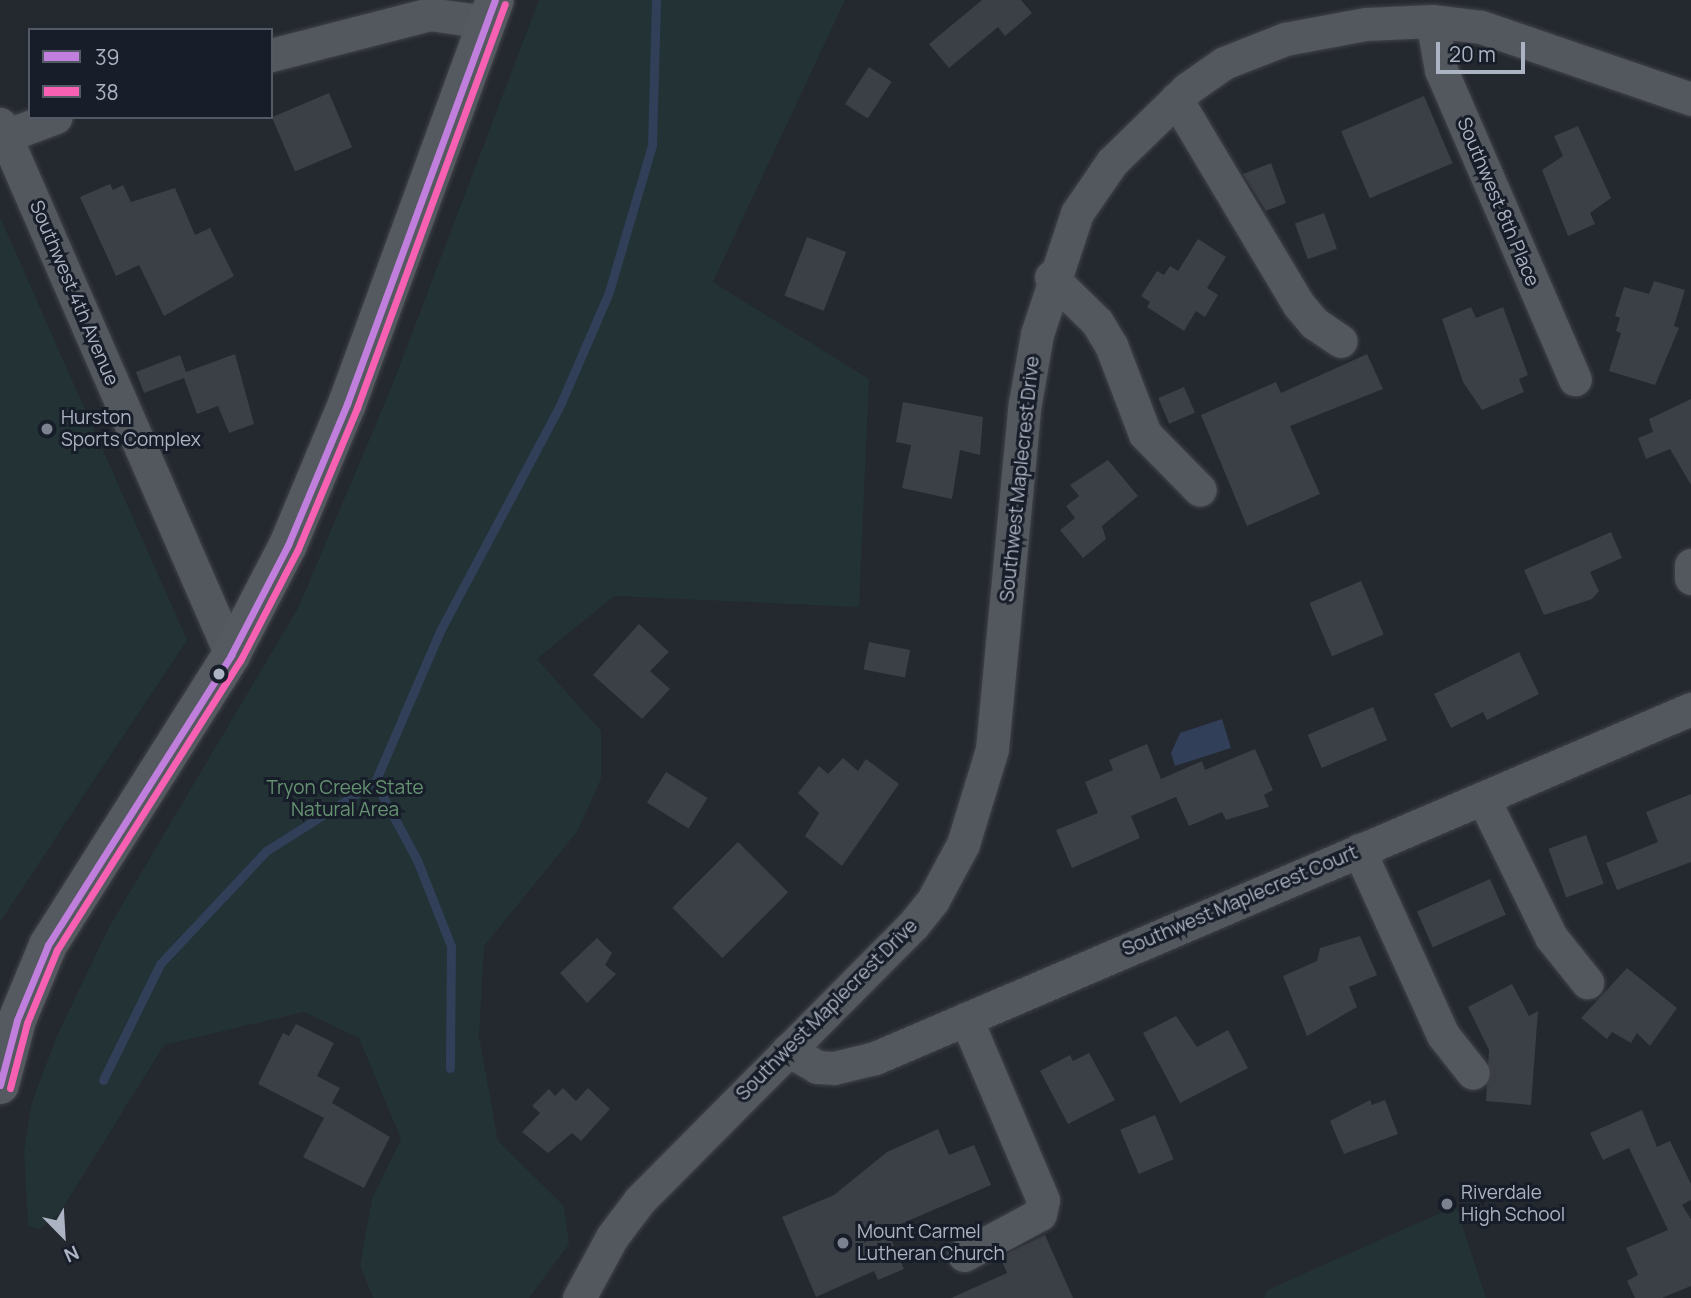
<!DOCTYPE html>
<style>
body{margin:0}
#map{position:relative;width:1691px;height:1298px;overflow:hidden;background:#24282f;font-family:Manrope,sans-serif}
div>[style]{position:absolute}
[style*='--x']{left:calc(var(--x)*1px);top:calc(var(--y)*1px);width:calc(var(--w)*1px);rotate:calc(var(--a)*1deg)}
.green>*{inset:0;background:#223235}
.water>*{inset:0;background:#313f58}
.stream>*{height:9px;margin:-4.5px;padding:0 4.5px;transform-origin:4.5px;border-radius:4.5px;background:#313f58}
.building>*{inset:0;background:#3b3f46;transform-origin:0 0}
.roads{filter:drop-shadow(0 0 2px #404248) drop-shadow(0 0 2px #404248)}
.minor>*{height:33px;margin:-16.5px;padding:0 16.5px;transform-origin:16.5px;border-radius:16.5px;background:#53575e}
.major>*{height:38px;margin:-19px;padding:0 19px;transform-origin:19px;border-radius:19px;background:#555960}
.bus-1>*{height:7px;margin:-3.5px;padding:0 3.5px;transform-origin:3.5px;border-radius:3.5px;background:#c07fdc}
.bus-2>*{height:7px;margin:-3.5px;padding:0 3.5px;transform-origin:3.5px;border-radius:3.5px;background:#f860b3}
.dots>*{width:19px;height:19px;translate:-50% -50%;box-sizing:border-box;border:4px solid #181e29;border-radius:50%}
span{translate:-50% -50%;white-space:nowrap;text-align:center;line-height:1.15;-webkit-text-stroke:6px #181e29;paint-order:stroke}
.street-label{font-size:19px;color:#acb3c2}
.poi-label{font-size:19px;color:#acb3c2}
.left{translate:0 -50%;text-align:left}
.park-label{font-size:19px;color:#659271}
.legend{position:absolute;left:28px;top:28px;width:245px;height:91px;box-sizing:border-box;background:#181e29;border:2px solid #535a66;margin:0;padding:9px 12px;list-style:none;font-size:21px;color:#acb3c2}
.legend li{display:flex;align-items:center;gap:14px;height:35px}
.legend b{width:35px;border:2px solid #535a66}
.north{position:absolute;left:28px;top:1200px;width:70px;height:70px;-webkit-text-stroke:5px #181e29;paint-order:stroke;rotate:156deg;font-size:19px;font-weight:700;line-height:28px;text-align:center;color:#acb3c2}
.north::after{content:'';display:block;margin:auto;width:24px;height:32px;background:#acb3c2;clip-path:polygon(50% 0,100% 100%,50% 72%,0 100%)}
.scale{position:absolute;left:1436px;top:42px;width:89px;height:32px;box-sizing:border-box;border:4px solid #acb3c2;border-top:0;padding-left:9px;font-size:21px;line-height:24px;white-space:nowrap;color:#acb3c2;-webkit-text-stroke:5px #181e29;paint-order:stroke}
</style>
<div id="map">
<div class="green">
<div style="clip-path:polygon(539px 0,845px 0,713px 282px,869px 379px,859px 607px,614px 596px,537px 659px,601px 731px,601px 779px,577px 832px,484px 946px,479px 1036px,498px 1141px,564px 1206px,569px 1244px,529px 1298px,373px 1298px,360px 1265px,372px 1199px,401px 1139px,359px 1038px,304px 1012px,164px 1045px,59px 1214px,40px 1229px,28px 1226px,24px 1151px,32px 1102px,56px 1038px,109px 927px,298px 608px,390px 391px)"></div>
<div style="clip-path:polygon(0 217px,187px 640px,0 922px)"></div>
<div style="clip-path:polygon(1456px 1206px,1486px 1298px,1264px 1298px,1267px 1290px)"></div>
</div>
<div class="water">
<div style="clip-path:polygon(1222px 719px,1231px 748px,1175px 766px,1171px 753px,1180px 733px)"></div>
</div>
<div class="stream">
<div style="--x:375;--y:782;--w:89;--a:61.7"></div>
<div style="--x:417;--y:860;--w:92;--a:68.4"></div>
<div style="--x:451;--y:946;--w:122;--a:90.5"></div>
<div style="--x:103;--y:1080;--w:129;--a:-63.8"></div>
<div style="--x:160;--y:964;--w:155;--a:-46.8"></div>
<div style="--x:266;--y:851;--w:129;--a:-32.3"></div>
<div style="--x:375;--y:782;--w:164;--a:-66.7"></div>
<div style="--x:440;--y:631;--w:258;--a:-62"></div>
<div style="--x:561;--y:403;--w:121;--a:-66.6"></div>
<div style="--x:609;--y:292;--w:153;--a:-73.7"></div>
<div style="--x:652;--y:145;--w:145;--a:-88.4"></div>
</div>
<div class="building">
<div style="clip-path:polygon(982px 0,1021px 0,1032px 13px,1005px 36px,998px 27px,949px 68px,929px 44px)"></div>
<div style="left:869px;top:67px;width:27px;height:44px;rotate:33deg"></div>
<div style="left:329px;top:93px;width:59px;height:62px;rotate:67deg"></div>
<div style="left:1424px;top:96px;width:73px;height:90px;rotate:67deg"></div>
<div style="clip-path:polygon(1578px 126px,1611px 198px,1590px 213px,1595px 224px,1568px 236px,1542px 170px,1563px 156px,1554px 136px)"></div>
<div style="clip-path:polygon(1271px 163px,1286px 203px,1266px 211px,1243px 174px)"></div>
<div style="clip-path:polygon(110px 184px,113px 190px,123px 185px,131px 202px,175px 188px,195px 235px,210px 228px,234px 276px,164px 316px,139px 265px,116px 276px,80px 197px)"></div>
<div style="left:1324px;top:213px;width:38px;height:31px;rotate:70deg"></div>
<div style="left:807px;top:237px;width:42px;height:63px;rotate:21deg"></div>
<div style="clip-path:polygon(1198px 239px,1226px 257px,1207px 288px,1218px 295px,1205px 317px,1196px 311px,1184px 331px,1147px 307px,1150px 302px,1141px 296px,1157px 271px,1164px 275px,1170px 266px,1178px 271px)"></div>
<div style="clip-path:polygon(1654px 281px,1685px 290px,1674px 326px,1679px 328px,1655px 385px,1609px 371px,1621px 333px,1616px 331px,1620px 318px,1615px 316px,1624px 287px,1649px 294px)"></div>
<div style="clip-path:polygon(1471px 307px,1476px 318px,1503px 307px,1528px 375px,1519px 379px,1524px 392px,1482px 410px,1463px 382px,1442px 319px)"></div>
<div style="clip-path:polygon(235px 354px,254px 424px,229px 433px,218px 406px,197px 414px,184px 378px,144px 393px,136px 372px,180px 355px,186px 372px)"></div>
<div style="clip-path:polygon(1367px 354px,1383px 389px,1290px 426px,1320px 494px,1247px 526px,1201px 415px,1276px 382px,1281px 393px)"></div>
<div style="left:1184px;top:387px;width:28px;height:28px;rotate:67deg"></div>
<div style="clip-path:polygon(1691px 399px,1691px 485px,1670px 449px,1646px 459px,1638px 438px,1653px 432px,1649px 419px)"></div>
<div style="clip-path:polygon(903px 402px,983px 417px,980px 455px,960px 450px,952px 499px,902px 488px,911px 445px,896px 442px)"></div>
<div style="clip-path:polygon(1108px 460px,1138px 496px,1102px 526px,1106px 539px,1083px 558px,1060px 530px,1075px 518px,1066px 506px,1079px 496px,1070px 485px)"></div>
<div style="clip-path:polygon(1611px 532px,1622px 558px,1590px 572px,1599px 591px,1592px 599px,1544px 615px,1524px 570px)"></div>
<div style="left:1361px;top:581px;width:58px;height:56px;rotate:67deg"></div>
<div style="clip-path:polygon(639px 624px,669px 652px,650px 671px,670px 689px,642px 719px,593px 675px)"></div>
<div style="left:869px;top:642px;width:42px;height:28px;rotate:11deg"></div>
<div style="clip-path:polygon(1519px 652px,1539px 694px,1487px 720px,1483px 712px,1451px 728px,1434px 694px)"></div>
<div style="left:1373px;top:707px;width:36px;height:71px;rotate:67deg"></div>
<div style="clip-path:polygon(1147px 744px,1161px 779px,1202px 761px,1205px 770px,1255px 749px,1273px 790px,1264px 795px,1269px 807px,1226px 820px,1222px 812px,1189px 826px,1176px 797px,1131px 816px,1140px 838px,1072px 868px,1056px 830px,1098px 813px,1085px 782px,1113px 770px,1109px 760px)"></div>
<div style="clip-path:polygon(843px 758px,858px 771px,866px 759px,899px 784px,842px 866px,805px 836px,819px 813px,798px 793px,819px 766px,828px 774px)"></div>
<div style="left:666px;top:772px;width:49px;height:36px;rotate:32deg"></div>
<div style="clip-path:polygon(1691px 794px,1691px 862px,1617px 890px,1606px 863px,1658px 842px,1646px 812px)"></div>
<div style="left:1586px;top:835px;width:52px;height:40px;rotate:70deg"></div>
<div style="left:738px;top:842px;width:71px;height:93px;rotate:45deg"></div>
<div style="left:1490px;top:879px;width:39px;height:80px;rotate:66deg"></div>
<div style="clip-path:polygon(1360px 936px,1377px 975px,1349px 987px,1357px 1007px,1307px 1036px,1283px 976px,1317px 961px,1320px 948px)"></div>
<div style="clip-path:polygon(597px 938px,612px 953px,605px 965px,616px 974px,587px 1003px,560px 973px)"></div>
<div style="clip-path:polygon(1627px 968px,1677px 1008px,1650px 1046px,1637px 1033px,1631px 1043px,1612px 1032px,1607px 1039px,1581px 1018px)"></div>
<div style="clip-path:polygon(1512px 984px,1529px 1016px,1538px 1011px,1531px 1105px,1486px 1101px,1489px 1050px,1468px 1007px)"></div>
<div style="clip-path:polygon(1176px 1016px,1197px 1047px,1228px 1030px,1248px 1068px,1180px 1103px,1143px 1033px)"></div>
<div style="clip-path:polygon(296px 1024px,334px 1043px,317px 1076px,340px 1088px,332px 1103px,390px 1137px,364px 1188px,303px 1157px,324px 1118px,258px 1084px,283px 1033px,289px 1036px)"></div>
<div style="clip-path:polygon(1089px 1053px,1115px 1100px,1068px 1124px,1040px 1071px,1070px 1055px,1073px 1061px)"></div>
<div style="clip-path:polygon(563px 1088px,576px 1101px,588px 1088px,610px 1109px,581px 1141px,572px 1133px,548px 1153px,522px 1132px,540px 1113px,532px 1106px,549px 1089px,555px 1096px)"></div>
<div style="clip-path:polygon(1370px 1100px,1372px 1105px,1385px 1100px,1398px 1134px,1344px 1154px,1330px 1121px)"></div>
<div style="clip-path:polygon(1642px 1110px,1657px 1147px,1670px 1141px,1691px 1184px,1691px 1200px,1682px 1205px,1691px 1219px,1691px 1286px,1662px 1298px,1635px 1298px,1627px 1281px,1638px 1275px,1626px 1248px,1668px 1230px,1629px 1148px,1603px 1160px,1590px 1133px)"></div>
<div style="left:1155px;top:1115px;width:48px;height:38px;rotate:67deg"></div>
<div style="clip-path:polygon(938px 1129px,949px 1155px,974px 1145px,991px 1185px,887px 1230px,904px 1269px,878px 1280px,874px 1271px,816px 1297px,782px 1217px,834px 1195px,887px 1152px)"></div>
<div style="clip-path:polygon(1045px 1235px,1073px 1298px,951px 1298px,1007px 1273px,1000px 1257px)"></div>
</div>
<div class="roads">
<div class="minor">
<div style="--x:1432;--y:21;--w:50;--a:79.6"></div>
<div style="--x:1441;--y:70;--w:337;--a:66.6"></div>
<div style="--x:271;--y:55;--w:163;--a:-14.5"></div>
<div style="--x:429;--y:14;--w:59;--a:7.9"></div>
<div style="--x:1176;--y:99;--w:240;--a:59.2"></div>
<div style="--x:1299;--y:305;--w:23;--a:50"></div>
<div style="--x:1314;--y:323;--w:32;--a:34"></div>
<div style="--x:0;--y:124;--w:579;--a:66.49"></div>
<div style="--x:5;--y:136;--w:54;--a:-20.4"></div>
<div style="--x:1051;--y:277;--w:64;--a:44.4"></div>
<div style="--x:1097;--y:322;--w:27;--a:59"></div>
<div style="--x:1111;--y:345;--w:95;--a:69.1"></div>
<div style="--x:1145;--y:434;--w:78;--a:45.5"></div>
<div style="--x:1691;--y:565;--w:13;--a:90"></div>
<div style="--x:1483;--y:798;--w:155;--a:63.9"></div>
<div style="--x:1551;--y:937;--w:58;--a:51.3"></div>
<div style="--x:1359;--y:850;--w:203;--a:65.6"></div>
<div style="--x:1443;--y:1035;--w:48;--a:51.7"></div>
<div style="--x:788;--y:1050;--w:34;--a:30"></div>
<div style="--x:817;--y:1067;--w:17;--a:3"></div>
<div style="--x:834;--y:1068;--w:42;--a:-13.7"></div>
<div style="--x:875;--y:1058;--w:888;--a:-23.16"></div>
<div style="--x:964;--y:1255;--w:86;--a:-28.3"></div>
<div style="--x:1040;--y:1214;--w:14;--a:-78"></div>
<div style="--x:1043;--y:1200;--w:197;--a:-113"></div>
<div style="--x:579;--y:1298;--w:69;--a:-61.6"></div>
<div style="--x:612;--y:1237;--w:46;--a:-52.9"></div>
<div style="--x:640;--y:1200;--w:387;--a:-45.2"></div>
<div style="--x:913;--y:925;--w:32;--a:-51"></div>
<div style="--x:933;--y:900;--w:64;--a:-61.8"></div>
<div style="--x:963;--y:844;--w:99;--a:-73"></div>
<div style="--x:992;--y:749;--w:348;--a:-84.6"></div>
<div style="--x:1025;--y:403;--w:70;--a:-80.1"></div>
<div style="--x:1037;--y:334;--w:127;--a:-71.7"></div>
<div style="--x:1077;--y:213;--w:62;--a:-55.5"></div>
<div style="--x:1112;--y:162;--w:105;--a:-44.2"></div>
<div style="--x:1187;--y:89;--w:45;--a:-35.1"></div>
<div style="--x:1224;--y:63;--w:66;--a:-21.5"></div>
<div style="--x:1285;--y:39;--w:82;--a:-10.5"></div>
<div style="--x:1366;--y:24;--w:66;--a:-2.6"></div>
<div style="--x:1432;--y:21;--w:49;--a:7"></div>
<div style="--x:1481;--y:27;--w:222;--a:18.9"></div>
</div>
<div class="major">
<div style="--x:0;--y:1085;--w:67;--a:-75.3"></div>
<div style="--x:17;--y:1020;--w:81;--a:-67.5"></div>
<div style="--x:48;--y:945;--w:343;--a:-57.7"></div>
<div style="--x:231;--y:655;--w:124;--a:-62.6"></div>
<div style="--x:288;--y:545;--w:153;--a:-67.3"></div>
<div style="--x:347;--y:404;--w:430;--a:-69.9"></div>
</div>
</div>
<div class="bus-1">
<div style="--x:0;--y:1085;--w:67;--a:-75.3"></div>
<div style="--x:17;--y:1020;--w:81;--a:-67.5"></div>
<div style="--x:48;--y:945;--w:343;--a:-57.7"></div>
<div style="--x:231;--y:655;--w:124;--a:-62.6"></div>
<div style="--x:288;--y:545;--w:153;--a:-67.3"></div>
<div style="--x:347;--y:404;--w:430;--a:-69.9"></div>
</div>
<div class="bus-2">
<div style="--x:10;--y:1088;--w:67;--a:-75.3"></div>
<div style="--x:27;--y:1023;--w:79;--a:-67.7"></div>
<div style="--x:57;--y:950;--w:342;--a:-57.7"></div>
<div style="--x:240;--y:661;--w:126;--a:-62.6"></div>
<div style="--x:298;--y:549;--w:153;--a:-67.3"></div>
<div style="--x:357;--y:408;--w:430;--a:-69.9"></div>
</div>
<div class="dots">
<div style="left:47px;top:429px;background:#7c828f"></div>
<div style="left:219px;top:674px;background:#acb3c2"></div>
<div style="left:1447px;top:1204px;background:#7c828f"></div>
<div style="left:843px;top:1243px;background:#7c828f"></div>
</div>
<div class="street-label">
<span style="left:1498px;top:202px;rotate:67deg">Southwest 8th Place</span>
<span style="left:74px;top:293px;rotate:67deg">Southwest 4th Avenue</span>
<span style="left:1020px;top:479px;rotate:-84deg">Southwest Maplecrest Drive</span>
<span style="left:1240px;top:901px;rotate:-23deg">Southwest Maplecrest Court</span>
<span style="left:827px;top:1010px;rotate:-45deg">Southwest Maplecrest Drive</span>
</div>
<div class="poi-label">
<span class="left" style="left:61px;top:429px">Hurston<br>Sports Complex</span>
<span class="left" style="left:1461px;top:1204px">Riverdale<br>High School</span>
<span class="left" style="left:857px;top:1243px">Mount Carmel<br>Lutheran Church</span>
</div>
<div class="park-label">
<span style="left:345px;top:799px">Tryon Creek State<br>Natural Area</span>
</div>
<ul class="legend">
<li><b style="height:9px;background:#c07fdc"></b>39</li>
<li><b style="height:9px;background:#f860b3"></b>38</li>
</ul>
<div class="north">N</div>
<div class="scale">20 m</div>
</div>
